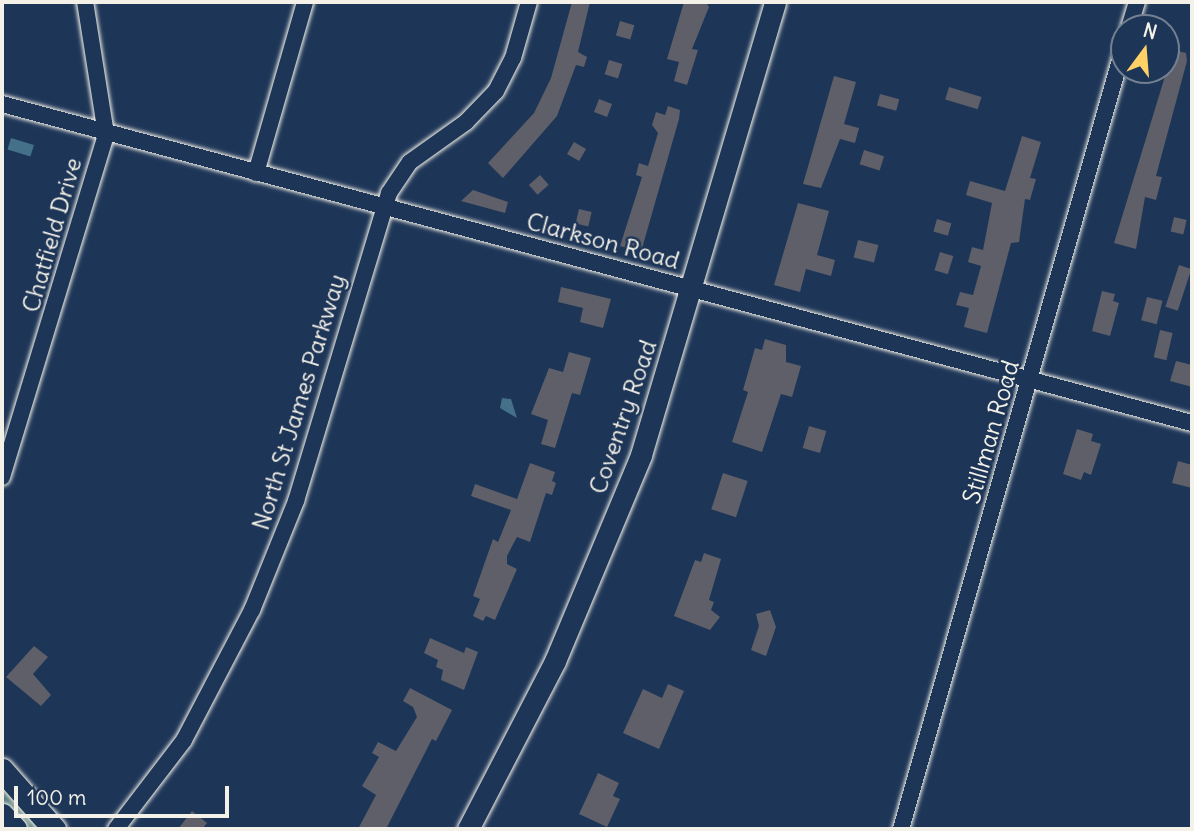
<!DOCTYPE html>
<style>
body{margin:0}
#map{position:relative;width:1194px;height:831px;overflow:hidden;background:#1d3557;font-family:Delius,sans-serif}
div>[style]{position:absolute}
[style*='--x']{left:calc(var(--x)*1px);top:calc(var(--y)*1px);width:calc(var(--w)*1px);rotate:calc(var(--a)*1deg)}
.green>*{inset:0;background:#4f7679}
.water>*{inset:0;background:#447089;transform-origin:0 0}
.building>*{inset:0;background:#5e5f68;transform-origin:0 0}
.roads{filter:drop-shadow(0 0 2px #f4f1e8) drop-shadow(0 0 2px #f4f1e8)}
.minor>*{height:16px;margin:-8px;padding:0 8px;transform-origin:8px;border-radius:8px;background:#1d3557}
.tertiary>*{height:21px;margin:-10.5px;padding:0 10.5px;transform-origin:10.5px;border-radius:10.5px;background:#1d3557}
.secondary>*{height:23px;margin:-11.5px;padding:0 11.5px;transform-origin:11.5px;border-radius:11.5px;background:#1d3557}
span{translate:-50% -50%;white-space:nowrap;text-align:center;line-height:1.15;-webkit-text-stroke:5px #1d3557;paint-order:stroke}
.street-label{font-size:24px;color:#f4f1e8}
.frame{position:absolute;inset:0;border:4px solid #f4f1e8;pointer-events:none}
.north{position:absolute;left:1110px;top:14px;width:70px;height:70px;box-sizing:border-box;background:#1d3557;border:2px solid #738091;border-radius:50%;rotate:16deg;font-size:19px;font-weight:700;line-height:28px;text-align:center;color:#f4f1e8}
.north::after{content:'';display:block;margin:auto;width:24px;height:32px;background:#ffd166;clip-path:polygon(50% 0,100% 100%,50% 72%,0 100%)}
.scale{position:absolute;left:14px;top:786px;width:215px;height:32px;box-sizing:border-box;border:4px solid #f4f1e8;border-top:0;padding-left:9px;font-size:21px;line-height:24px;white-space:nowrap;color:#f4f1e8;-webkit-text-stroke:5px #1d3557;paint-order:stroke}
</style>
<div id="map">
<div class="green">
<div style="clip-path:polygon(2px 780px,44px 829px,24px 829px,2px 805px)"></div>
</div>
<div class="water">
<div style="left:11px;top:138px;width:24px;height:12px;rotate:17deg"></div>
<div style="clip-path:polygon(502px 398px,511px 399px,517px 418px,500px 408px)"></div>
</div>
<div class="building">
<div style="clip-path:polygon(572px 2px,590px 2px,578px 52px,587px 57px,584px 67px,576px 65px,557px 116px,503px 178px,488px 163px,534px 113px,551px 78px)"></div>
<div style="clip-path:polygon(684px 2px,706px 2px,709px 7px,692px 49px,698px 50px,687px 85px,674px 81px,679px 62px,667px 59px)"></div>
<div style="left:620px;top:21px;width:15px;height:15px;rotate:16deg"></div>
<div style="clip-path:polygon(1173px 50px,1186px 53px,1187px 61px,1156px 176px,1162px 177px,1156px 200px,1145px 197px,1136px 249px,1114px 243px)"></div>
<div style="left:609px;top:60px;width:14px;height:15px;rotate:17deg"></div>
<div style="clip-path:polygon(834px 76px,856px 82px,844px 124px,859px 128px,855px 143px,840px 139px,821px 188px,803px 184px)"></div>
<div style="left:949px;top:87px;width:34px;height:13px;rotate:17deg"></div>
<div style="left:880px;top:94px;width:20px;height:12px;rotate:15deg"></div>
<div style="left:599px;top:99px;width:14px;height:14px;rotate:21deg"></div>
<div style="clip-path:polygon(668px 106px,680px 110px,679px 119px,641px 252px,620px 246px,642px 177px,636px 175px,639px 163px,648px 166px,658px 133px,652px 125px,656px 112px,665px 115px)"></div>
<div style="clip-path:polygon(1022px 136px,1041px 142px,1030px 178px,1036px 179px,1030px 200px,1025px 199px,1019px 242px,1011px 243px,987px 333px,964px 327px,969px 308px,956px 305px,960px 292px,973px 295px,981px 266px,968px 262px,972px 247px,983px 250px,992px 203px,966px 195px,970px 181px,1005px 191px)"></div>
<div style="left:574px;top:142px;width:14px;height:14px;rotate:30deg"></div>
<div style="left:864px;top:150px;width:21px;height:15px;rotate:17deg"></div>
<div style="left:540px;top:175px;width:13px;height:15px;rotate:48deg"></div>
<div style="clip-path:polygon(473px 190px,508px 202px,505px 213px,461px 201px)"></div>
<div style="clip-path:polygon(798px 203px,829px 211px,817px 255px,835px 260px,831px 276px,806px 269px,800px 292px,774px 285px)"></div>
<div style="left:579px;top:209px;width:13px;height:15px;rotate:13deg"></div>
<div style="left:1174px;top:217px;width:13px;height:15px;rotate:13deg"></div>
<div style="left:937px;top:219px;width:15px;height:13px;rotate:16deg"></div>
<div style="left:858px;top:240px;width:21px;height:18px;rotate:14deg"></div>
<div style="left:940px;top:252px;width:14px;height:19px;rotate:17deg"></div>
<div style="left:1179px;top:265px;width:13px;height:44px;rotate:18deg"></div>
<div style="clip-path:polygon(561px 287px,611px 299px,603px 328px,580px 322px,583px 308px,558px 302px)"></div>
<div style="clip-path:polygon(1102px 291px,1115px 294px,1113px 301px,1119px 303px,1110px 336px,1092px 331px)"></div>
<div style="left:1147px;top:297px;width:16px;height:24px;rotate:14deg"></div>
<div style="left:1160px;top:330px;width:13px;height:28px;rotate:13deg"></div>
<div style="clip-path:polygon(765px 339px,786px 345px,786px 362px,801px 366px,792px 397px,781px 394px,762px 452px,732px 442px,748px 392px,743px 390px,755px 348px,762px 350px)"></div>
<div style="clip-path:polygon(569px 352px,591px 358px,580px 395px,572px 393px,555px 448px,541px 444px,548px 420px,531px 414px,549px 368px,563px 372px)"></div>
<div style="clip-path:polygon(1176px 361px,1192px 365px,1192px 387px,1170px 381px)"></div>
<div style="left:809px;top:426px;width:18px;height:23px;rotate:16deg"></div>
<div style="clip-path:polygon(1077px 429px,1093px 434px,1091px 441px,1101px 444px,1091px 475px,1084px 472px,1081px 480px,1063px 474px)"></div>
<div style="clip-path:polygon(1178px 461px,1192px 465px,1192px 488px,1172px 483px)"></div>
<div style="clip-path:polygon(530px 463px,555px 472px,552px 481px,556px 483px,552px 495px,546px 493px,530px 542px,517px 537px,507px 556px,507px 564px,517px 569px,495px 620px,486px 616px,483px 621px,473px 616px,480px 599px,473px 596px,493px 539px,498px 542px,511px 510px,471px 496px,475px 484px,517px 499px)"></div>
<div style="left:723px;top:473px;width:26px;height:38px;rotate:18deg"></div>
<div style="clip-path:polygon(704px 553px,721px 559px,709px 600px,714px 602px,711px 610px,720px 617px,710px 630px,674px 616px,695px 560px,701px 562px)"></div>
<div style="clip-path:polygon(770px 610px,776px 627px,766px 656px,751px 650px,759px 626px,756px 614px)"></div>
<div style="clip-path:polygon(430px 638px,464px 653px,466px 647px,478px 652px,464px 690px,441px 680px,443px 670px,436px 667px,438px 660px,424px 653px)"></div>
<div style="clip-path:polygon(34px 646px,48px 657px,33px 674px,51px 695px,41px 706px,6px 677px)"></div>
<div style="clip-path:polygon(668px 684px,684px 691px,659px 749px,623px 733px,643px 689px,662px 698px)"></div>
<div style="clip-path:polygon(410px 688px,452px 710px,436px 741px,432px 739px,386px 829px,358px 829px,376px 795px,362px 786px,379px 757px,372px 753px,378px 742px,396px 751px,417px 717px,413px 707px,403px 701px)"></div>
<div style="clip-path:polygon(598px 773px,619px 783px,613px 796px,620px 799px,607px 827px,579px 814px)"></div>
<div style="clip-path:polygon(192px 811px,207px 823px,202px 829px,178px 829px)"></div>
</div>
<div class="roads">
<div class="minor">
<div style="--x:1129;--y:28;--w:27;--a:-73"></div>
<div style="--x:2;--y:104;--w:1232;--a:15.01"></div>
<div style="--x:256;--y:173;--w:178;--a:-74"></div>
<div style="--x:2;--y:477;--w:358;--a:-73.1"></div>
<div style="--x:106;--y:134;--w:134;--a:-99"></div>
<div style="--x:116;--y:829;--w:112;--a:-52.6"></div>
<div style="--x:184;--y:740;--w:147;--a:-62.4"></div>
<div style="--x:252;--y:610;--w:118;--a:-68"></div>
<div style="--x:296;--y:501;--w:322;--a:-73.2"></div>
<div style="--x:389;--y:193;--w:37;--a:-56"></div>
<div style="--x:410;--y:162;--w:69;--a:-35.5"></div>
<div style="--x:466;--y:122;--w:43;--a:-45.9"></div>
<div style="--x:496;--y:91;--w:37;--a:-63"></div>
<div style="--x:513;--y:58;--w:58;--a:-74.1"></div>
<div style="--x:901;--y:829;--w:814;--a:-74.1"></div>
</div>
<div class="tertiary">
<div style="--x:468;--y:829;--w:189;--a:-62.6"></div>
<div style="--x:555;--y:661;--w:223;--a:-67.3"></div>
<div style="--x:641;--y:455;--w:472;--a:-73.5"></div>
</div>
<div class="secondary">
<div style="--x:2;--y:770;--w:79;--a:48.6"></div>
<div style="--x:2;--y:815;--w:19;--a:47"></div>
</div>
</div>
<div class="street-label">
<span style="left:52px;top:235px;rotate:-74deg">Chatfield Drive</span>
<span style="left:603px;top:241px;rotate:15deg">Clarkson Road</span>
<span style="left:299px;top:402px;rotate:-73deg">North St James Parkway</span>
<span style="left:623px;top:417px;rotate:-71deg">Coventry Road</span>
<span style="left:991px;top:432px;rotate:-74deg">Stillman Road</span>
</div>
<div class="frame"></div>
<div class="north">N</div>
<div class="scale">100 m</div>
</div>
